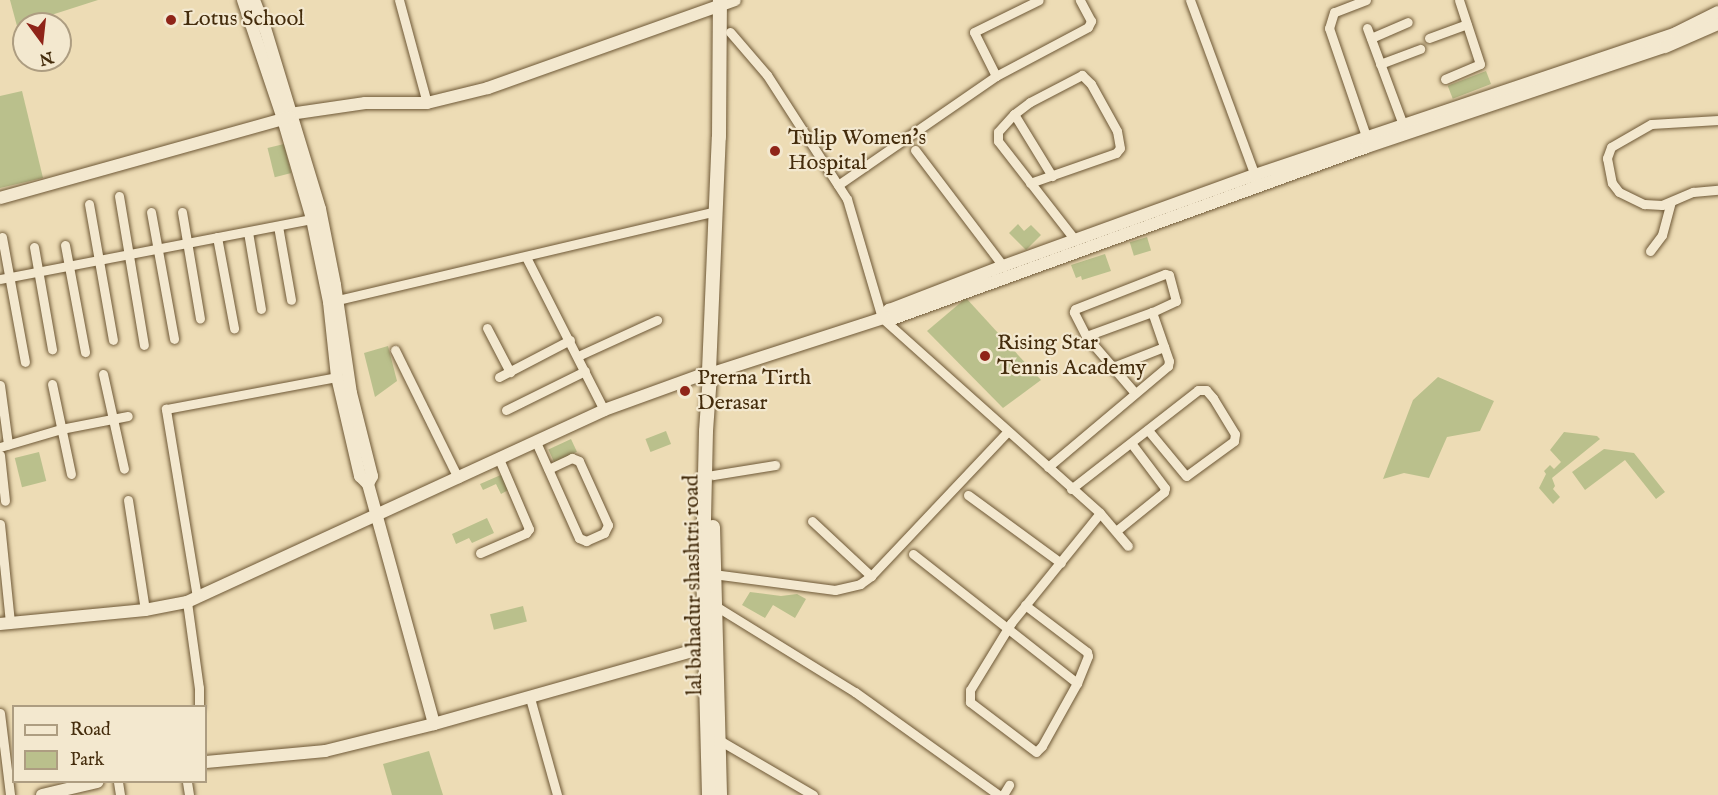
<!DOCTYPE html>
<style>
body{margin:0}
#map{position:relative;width:1718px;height:795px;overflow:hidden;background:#eddcb5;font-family:"IM FELL English",serif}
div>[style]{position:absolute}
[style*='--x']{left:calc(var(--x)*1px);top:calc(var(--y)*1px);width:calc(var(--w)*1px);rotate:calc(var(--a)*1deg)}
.green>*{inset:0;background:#bac08c;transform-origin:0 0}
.roads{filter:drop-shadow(0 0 2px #6e5836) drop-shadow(0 0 2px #6e5836)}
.minor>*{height:9px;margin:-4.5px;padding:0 4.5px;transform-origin:4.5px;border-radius:4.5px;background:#f3e8cf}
.tertiary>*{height:12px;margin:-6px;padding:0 6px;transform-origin:6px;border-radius:6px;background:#f3e8cf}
.secondary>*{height:14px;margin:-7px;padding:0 7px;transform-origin:7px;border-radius:7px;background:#f3e8cf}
.dots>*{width:16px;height:16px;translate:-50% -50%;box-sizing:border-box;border:3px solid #f3e8cf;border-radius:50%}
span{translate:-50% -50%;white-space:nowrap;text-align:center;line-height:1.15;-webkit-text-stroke:4.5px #f3e8cf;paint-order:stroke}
.poi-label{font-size:22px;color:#442c0c}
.left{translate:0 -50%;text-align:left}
.street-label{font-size:22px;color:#442c0c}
.legend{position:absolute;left:12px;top:705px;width:195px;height:78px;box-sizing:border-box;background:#f3e8cf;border:2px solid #ad9d81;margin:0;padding:8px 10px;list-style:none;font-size:18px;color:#442c0c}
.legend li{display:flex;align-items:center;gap:12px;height:30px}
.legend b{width:30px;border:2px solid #ad9d81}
.north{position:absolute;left:12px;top:12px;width:60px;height:60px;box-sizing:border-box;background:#f3e8cf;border:2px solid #ad9d81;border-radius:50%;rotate:165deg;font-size:16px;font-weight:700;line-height:24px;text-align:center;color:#442c0c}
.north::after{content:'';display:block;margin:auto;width:21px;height:27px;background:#8f2418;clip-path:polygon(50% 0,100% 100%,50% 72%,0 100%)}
</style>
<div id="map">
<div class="green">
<div style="clip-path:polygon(10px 0,98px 0,17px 26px)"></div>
<div style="left:1486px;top:71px;width:14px;height:41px;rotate:69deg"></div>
<div style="clip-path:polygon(22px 91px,43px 178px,0 188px,0 96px)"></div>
<div style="left:284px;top:144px;width:30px;height:17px;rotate:76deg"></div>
<div style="clip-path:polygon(1018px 224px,1024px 231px,1031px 225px,1041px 235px,1026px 250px,1009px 233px)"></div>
<div style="left:1147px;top:237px;width:14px;height:18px;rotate:73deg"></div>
<div style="clip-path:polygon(1105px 254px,1111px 271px,1082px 280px,1081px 276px,1076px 278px,1071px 265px)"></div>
<div style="clip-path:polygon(966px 298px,1041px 380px,1003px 408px,927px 331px)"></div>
<div style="clip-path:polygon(388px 346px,397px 381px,375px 397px,364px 353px)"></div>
<div style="clip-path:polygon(1438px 377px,1494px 401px,1480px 431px,1447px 437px,1429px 478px,1404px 473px,1383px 479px,1413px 400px)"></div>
<div style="left:666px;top:431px;width:14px;height:22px;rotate:69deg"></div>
<div style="clip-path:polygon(1564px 432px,1597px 436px,1600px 439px,1552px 478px,1555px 486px,1553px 489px,1560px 497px,1553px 504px,1539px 488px,1546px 474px,1544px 471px,1550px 465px,1554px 469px,1561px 462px,1550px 450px)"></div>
<div style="left:571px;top:439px;width:14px;height:25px;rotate:65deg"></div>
<div style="clip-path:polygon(1604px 449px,1634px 453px,1665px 492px,1656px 499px,1625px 460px,1585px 490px,1572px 472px)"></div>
<div style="left:39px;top:452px;width:30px;height:25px;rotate:76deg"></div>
<div style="clip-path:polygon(503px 474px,510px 489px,501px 494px,496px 484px,483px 490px,480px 484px)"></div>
<div style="clip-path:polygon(487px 518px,494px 533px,472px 543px,469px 538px,456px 544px,452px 534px)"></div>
<div style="clip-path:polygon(750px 592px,781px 596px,797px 594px,806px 599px,795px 618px,773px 605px,765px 618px,742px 605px)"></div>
<div style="left:523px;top:606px;width:16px;height:34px;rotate:76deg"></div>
<div style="clip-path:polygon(429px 751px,443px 795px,392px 795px,383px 764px)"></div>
</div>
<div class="roads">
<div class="minor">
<div style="--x:399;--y:0;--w:107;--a:74.8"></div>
<div style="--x:1190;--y:0;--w:193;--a:69.7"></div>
<div style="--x:1366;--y:0;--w:34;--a:159"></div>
<div style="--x:1334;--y:12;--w:17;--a:107"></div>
<div style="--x:1329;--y:28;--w:120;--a:71.1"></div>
<div style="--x:1367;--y:28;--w:103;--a:69.6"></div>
<div style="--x:730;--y:32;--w:57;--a:49.3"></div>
<div style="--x:767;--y:75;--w:148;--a:57.2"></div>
<div style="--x:847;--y:199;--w:124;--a:73.6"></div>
<div style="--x:882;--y:318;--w:292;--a:41.8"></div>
<div style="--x:1100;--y:513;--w:43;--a:49.7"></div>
<div style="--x:1371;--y:38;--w:40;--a:-23.4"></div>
<div style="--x:1429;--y:38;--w:40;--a:-20.2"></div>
<div style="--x:1380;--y:64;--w:43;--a:-20.6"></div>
<div style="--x:996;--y:76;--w:49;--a:-116.6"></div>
<div style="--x:974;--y:32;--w:72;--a:-26.2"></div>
<div style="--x:1445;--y:79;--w:38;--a:-23"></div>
<div style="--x:1480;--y:64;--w:67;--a:-108.2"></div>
<div style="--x:1014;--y:114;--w:24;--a:132"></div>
<div style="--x:998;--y:132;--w:9;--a:90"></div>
<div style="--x:998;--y:141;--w:125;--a:52.1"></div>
<div style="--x:1718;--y:120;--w:67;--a:176.6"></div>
<div style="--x:1651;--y:124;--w:46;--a:150.1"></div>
<div style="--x:1611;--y:147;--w:12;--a:110"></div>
<div style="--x:1607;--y:158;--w:25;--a:79"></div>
<div style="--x:1612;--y:183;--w:11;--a:52"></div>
<div style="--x:1619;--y:192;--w:28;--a:26"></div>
<div style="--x:1644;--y:204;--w:18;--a:3"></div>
<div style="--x:1662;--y:205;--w:34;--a:-23"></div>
<div style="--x:1693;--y:192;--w:25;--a:-5"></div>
<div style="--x:915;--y:150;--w:146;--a:52.8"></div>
<div style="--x:1030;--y:183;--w:91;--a:-19.2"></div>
<div style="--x:1116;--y:153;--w:6;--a:-51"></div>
<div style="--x:1120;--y:148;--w:17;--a:-100"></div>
<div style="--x:1117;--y:131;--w:54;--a:-119"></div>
<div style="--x:1091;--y:84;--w:13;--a:-135"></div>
<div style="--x:1082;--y:75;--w:59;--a:152.6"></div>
<div style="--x:1030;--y:102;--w:20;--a:143"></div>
<div style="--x:1014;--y:114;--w:73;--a:58.5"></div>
<div style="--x:838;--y:185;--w:192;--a:-34.6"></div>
<div style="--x:996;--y:76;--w:104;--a:-28"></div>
<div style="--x:1088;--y:27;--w:7;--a:-63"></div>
<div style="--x:1091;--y:21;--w:24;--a:-118"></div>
<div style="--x:119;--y:196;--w:151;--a:80.5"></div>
<div style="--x:89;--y:204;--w:138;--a:80"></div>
<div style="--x:151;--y:212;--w:129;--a:79.7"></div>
<div style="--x:182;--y:212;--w:108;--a:80.4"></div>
<div style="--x:278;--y:226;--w:75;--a:80"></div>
<div style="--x:248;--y:232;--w:78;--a:80.4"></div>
<div style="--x:2;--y:237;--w:127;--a:79.6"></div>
<div style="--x:217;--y:237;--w:93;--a:79.4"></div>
<div style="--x:65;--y:245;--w:109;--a:79.4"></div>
<div style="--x:34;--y:247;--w:104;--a:80"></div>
<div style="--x:1650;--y:251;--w:20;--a:-53"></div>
<div style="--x:1662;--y:235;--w:34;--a:-75"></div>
<div style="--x:526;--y:257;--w:172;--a:63"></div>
<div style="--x:0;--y:279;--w:318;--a:-10.9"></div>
<div style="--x:333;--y:301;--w:393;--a:-13.2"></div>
<div style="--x:487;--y:328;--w:50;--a:62.4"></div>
<div style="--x:395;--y:350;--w:143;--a:63.8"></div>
<div style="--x:578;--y:356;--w:87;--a:-24.5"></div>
<div style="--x:1113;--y:367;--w:55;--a:-21.4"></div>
<div style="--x:103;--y:374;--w:97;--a:77.5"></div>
<div style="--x:499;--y:377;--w:80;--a:-27.5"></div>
<div style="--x:52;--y:384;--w:92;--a:78.1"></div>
<div style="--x:0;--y:385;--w:60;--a:82.3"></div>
<div style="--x:1135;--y:393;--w:75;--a:-130.7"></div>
<div style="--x:1086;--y:336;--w:27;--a:-117"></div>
<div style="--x:1074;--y:312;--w:3;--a:-72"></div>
<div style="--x:1075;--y:309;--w:97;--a:-21.3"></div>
<div style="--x:1165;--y:274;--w:4;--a:14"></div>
<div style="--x:1169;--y:275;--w:27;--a:75"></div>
<div style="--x:1176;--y:301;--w:26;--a:155"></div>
<div style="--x:506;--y:410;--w:88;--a:-26.3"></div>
<div style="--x:536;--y:442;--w:105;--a:65.9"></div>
<div style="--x:579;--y:538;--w:8;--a:23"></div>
<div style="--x:586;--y:541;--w:20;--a:-24"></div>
<div style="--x:604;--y:533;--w:9;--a:-63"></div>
<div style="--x:608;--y:525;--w:70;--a:-114.4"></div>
<div style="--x:579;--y:461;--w:8;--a:-157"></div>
<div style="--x:572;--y:458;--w:26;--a:155"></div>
<div style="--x:0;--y:447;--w:64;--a:-16.4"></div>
<div style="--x:61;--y:429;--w:68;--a:-11"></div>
<div style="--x:0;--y:455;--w:46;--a:83.8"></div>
<div style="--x:1048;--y:467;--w:157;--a:-40.1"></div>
<div style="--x:1168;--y:366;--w:5;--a:-79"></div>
<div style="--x:1169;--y:361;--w:52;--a:-109.1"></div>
<div style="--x:1152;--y:312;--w:70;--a:160"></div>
<div style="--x:713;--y:475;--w:63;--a:-9.2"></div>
<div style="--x:1071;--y:489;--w:161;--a:-37.9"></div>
<div style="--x:1198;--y:390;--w:8;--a:0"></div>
<div style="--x:1206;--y:390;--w:11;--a:49"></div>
<div style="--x:1213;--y:398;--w:42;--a:58.6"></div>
<div style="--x:1235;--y:434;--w:7;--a:98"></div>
<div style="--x:1234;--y:441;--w:59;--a:143.9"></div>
<div style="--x:1186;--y:476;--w:60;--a:-129.6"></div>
<div style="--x:968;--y:495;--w:115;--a:36.2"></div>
<div style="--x:128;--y:500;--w:111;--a:81.2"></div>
<div style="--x:812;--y:521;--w:81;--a:43"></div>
<div style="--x:0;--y:524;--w:100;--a:84.2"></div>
<div style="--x:1116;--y:531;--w:62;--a:-39.1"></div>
<div style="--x:1164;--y:492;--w:4;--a:-76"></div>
<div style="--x:1165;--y:488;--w:56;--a:-127.1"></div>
<div style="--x:480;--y:553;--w:50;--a:-23.5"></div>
<div style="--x:526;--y:533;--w:5;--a:-53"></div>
<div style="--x:529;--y:529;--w:76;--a:-113.2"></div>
<div style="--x:913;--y:554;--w:209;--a:38.2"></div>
<div style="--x:713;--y:574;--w:123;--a:7.5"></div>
<div style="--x:835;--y:590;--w:26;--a:-13"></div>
<div style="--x:860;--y:584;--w:14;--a:-36"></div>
<div style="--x:871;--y:576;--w:199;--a:-46.6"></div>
<div style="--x:197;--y:597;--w:191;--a:-99.4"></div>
<div style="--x:166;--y:409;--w:174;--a:-10.6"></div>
<div style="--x:187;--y:602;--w:87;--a:82.1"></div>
<div style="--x:199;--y:688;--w:18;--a:90"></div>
<div style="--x:714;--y:605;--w:166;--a:31.7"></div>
<div style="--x:855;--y:692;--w:177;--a:35.6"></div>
<div style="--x:1025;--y:605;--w:78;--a:37.2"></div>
<div style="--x:1087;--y:652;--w:4;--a:76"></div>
<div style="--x:1088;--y:656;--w:29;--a:112"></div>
<div style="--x:1077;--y:683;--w:72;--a:119.1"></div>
<div style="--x:1042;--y:746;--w:8;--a:135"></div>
<div style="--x:1036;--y:752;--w:83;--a:-142.9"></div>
<div style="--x:970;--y:702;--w:12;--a:-90"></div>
<div style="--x:970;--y:690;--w:79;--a:-58.5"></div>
<div style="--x:1011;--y:623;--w:141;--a:-51"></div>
<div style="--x:530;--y:698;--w:101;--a:74.4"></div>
<div style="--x:0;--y:713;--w:83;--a:83"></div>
<div style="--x:719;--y:740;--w:109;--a:30.3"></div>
<div style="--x:118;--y:782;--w:13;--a:81"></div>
<div style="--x:187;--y:782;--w:13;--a:81"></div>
<div style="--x:1003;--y:795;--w:12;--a:-59"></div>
</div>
<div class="tertiary">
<div style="--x:243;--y:0;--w:126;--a:71.4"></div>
<div style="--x:283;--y:119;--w:104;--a:73.8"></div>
<div style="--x:312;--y:219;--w:85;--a:78.4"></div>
<div style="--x:329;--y:302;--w:75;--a:83.9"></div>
<div style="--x:337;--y:377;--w:102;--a:76.9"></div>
<div style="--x:360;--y:476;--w:11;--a:45"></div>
<div style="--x:368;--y:484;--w:249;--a:74.6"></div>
<div style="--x:254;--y:0;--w:30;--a:69"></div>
<div style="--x:265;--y:28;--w:189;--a:73.1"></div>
<div style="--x:320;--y:209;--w:77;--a:78.8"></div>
<div style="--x:335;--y:285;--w:109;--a:81.6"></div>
<div style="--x:351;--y:393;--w:86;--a:75.8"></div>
<div style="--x:372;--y:476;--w:9;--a:117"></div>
<div style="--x:290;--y:114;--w:76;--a:-8.3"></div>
<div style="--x:365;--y:103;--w:62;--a:0"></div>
<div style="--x:427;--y:103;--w:63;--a:-13.8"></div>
<div style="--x:488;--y:88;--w:262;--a:-19.6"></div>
<div style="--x:0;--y:198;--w:301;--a:-15.6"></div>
<div style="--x:886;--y:317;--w:8;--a:-67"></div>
<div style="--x:889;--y:310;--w:122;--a:-21.1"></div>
<div style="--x:1003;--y:266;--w:268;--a:-19.9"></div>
<div style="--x:1255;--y:175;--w:444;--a:-18.6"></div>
<div style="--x:1676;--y:33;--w:47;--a:-26.6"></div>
<div style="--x:716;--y:372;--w:179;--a:-17.9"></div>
<div style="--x:886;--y:317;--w:6;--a:18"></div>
<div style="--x:892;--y:319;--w:505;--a:-19.91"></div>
<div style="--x:1367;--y:147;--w:314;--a:-18.6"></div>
<div style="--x:1665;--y:47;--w:58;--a:-23.5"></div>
<div style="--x:0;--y:624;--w:146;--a:-5.5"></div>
<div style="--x:145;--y:610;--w:43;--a:-10.8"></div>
<div style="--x:187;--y:602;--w:459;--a:-24.7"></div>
<div style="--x:604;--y:410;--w:112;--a:-19.9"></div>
<div style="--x:206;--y:762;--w:120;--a:-5.3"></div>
<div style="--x:325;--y:751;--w:112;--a:-13.9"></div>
<div style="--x:434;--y:724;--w:291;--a:-15.8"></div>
<div style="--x:42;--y:795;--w:57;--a:-13.3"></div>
</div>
<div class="secondary">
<div style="--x:709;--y:371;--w:234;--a:-87.6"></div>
<div style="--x:719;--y:137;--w:137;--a:-89.6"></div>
<div style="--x:713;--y:527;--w:268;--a:88.5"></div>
<div style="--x:709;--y:795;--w:232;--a:-91.5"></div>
<div style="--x:703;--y:563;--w:132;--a:-88.7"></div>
<div style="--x:706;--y:431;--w:56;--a:-85.9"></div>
</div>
</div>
<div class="dots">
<div style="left:171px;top:20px;background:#8f2418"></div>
<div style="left:775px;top:151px;background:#8f2418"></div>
<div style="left:985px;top:356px;background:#8f2418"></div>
<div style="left:685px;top:391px;background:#8f2418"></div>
</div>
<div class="poi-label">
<span class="left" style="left:183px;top:20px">Lotus School</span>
<span class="left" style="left:788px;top:151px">Tulip Women's<br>Hospital</span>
<span class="left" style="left:997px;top:356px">Rising Star<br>Tennis Academy</span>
<span class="left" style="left:697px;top:391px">Prerna Tirth<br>Derasar</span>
</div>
<div class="street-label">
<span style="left:694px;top:585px;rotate:-91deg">lal bahadur shashtri road</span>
</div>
<ul class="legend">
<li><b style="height:8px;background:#f3e8cf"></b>Road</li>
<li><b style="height:16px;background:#bac08c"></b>Park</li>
</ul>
<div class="north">N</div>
</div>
